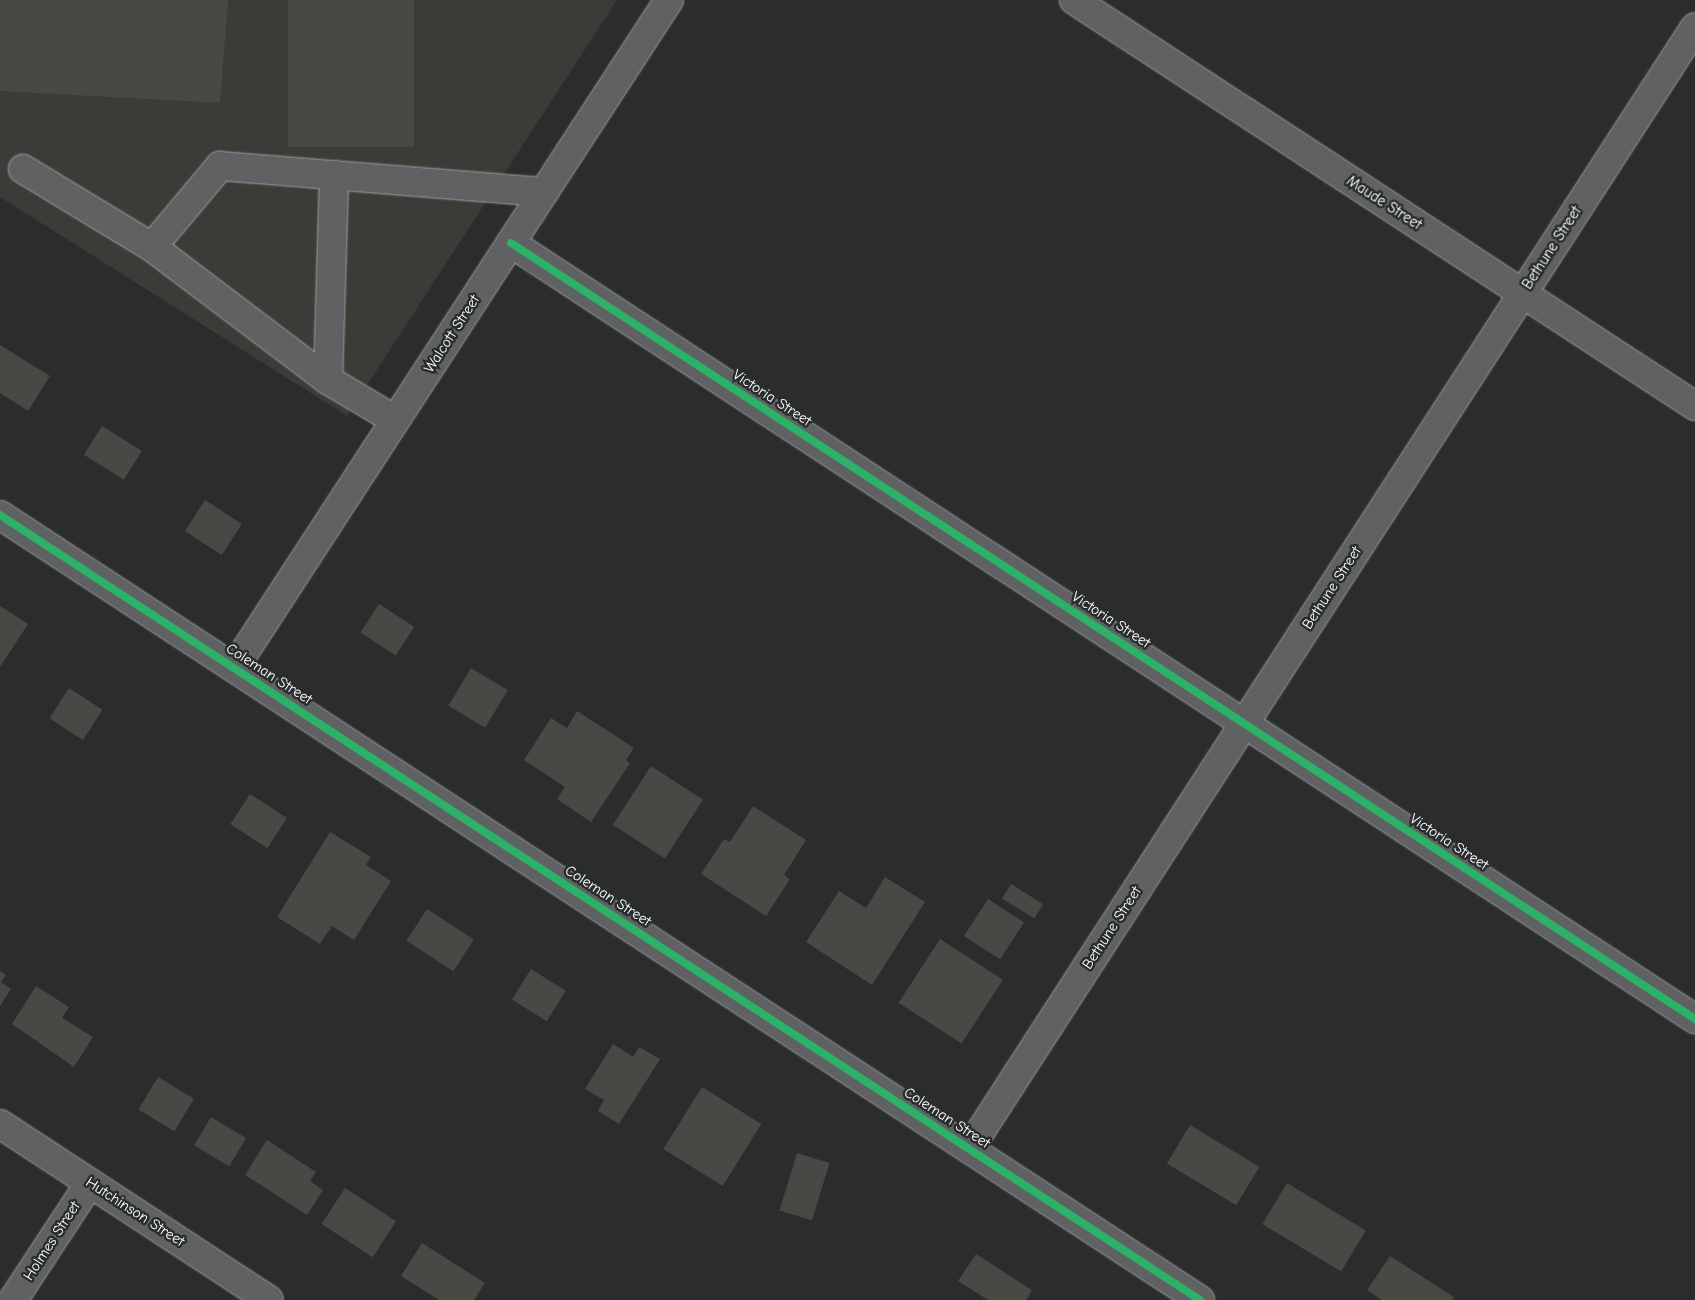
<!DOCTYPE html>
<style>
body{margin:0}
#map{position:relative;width:1695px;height:1300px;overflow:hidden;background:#2b2c2d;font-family:"Comic Neue",sans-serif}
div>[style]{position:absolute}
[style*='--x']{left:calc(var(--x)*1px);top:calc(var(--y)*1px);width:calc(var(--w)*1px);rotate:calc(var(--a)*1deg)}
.built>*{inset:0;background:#3b3b37}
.building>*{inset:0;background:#494845;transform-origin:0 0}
.roads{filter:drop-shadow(0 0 1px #a0a0a0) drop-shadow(0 0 1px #a0a0a0)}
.minor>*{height:28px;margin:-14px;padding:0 14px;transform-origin:14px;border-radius:14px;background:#606162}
.cycleway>*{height:8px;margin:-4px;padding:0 4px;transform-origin:4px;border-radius:4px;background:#2db169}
span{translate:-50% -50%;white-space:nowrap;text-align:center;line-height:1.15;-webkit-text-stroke:5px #2a2d2e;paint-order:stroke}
.street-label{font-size:15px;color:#fff}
</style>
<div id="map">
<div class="built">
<div style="clip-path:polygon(0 0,617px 0,347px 416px,0 197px)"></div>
</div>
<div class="building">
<div style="clip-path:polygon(0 0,228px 0,220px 103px,0 91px)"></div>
<div style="left:288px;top:0;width:126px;height:147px"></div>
<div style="clip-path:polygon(0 345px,50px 376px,28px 411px,0 393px)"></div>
<div style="left:102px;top:426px;width:47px;height:34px;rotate:32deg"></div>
<div style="left:205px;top:500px;width:44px;height:37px;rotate:33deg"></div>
<div style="left:379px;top:604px;width:42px;height:34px;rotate:33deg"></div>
<div style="clip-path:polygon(0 606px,28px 624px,0 667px)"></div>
<div style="left:471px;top:668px;width:43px;height:44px;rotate:31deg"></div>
<div style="left:69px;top:688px;width:40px;height:36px;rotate:33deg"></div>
<div style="clip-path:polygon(577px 711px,634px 748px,626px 760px,630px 763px,591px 822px,557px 799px,565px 787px,524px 760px,551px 718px,567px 728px)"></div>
<div style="left:651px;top:766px;width:62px;height:70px;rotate:33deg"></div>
<div style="left:250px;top:794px;width:44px;height:36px;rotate:33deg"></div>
<div style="clip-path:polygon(753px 806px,806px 840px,784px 875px,790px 879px,766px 916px,701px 874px,724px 839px,730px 842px)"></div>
<div style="clip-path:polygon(330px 832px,371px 857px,366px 865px,391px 881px,354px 940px,332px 926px,320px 944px,277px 917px)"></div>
<div style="clip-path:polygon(885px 877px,925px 902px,872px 985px,806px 942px,839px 891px,866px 908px)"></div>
<div style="left:1011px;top:884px;width:38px;height:17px;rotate:32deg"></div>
<div style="left:988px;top:899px;width:43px;height:44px;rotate:33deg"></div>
<div style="left:427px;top:909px;width:56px;height:38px;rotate:33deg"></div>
<div style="left:940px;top:939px;width:75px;height:76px;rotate:33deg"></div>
<div style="left:531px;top:969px;width:41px;height:36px;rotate:32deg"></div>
<div style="clip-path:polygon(0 971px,6px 975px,1px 982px,11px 989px,0 1006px)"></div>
<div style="clip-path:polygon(36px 986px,69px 1007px,62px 1018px,93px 1037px,74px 1067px,12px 1024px)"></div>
<div style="clip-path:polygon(613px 1044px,633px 1057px,639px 1047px,660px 1059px,619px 1124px,598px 1111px,604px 1100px,585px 1089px)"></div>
<div style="left:158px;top:1077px;width:42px;height:38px;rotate:31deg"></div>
<div style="left:702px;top:1087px;width:70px;height:73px;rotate:32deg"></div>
<div style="left:211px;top:1117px;width:41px;height:33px;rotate:31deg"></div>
<div style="left:1190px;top:1125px;width:81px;height:45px;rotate:31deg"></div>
<div style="clip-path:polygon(267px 1140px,316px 1172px,310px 1181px,323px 1190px,307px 1215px,245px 1175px)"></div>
<div style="left:797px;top:1153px;width:34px;height:60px;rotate:17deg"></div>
<div style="left:1287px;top:1183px;width:92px;height:48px;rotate:31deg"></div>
<div style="left:345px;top:1188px;width:61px;height:43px;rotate:33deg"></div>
<div style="clip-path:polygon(422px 1243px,485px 1283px,474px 1300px,439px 1300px,401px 1276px)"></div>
<div style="clip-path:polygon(976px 1254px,1032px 1290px,1026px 1300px,988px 1300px,958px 1281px)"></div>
<div style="clip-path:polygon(1390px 1256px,1454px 1297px,1452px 1300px,1382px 1300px,1367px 1290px)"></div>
</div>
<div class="roads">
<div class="minor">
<div style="--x:1074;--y:0;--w:742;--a:33.18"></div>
<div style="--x:23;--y:169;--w:151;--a:31.2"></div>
<div style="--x:152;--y:247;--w:221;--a:37.1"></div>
<div style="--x:328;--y:380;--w:78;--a:30.8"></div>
<div style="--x:511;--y:243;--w:1416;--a:33.24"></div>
<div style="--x:152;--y:247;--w:106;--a:-50"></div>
<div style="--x:220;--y:166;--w:325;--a:4.6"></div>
<div style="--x:328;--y:380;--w:205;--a:-88.3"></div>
<div style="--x:0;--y:515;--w:1434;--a:33.19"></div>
<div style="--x:234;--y:668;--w:797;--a:-56.93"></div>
<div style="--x:0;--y:1124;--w:321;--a:33.2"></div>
<div style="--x:969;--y:1149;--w:1336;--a:-57.09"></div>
<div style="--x:13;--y:1300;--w:140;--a:-56.7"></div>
</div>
</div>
<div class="cycleway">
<div style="--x:511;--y:243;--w:1416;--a:33.24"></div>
<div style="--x:0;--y:515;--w:1434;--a:33.19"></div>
</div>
<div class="street-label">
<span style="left:1384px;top:203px;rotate:33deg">Maude Street</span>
<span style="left:1552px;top:248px;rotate:-57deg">Bethune Street</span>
<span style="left:452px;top:334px;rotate:-57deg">Walcott Street</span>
<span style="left:772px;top:398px;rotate:33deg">Victoria Street</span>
<span style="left:1332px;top:588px;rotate:-57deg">Bethune Street</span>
<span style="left:1111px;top:620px;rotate:33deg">Victoria Street</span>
<span style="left:269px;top:674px;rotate:33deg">Coleman Street</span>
<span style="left:1449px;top:842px;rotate:33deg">Victoria Street</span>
<span style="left:608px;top:896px;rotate:33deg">Coleman Street</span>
<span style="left:1112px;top:928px;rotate:-57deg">Bethune Street</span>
<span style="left:947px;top:1118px;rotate:33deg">Coleman Street</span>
<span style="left:135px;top:1212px;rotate:33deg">Hutchinson Street</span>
<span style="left:52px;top:1241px;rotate:-57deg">Holmes Street</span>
</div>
</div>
